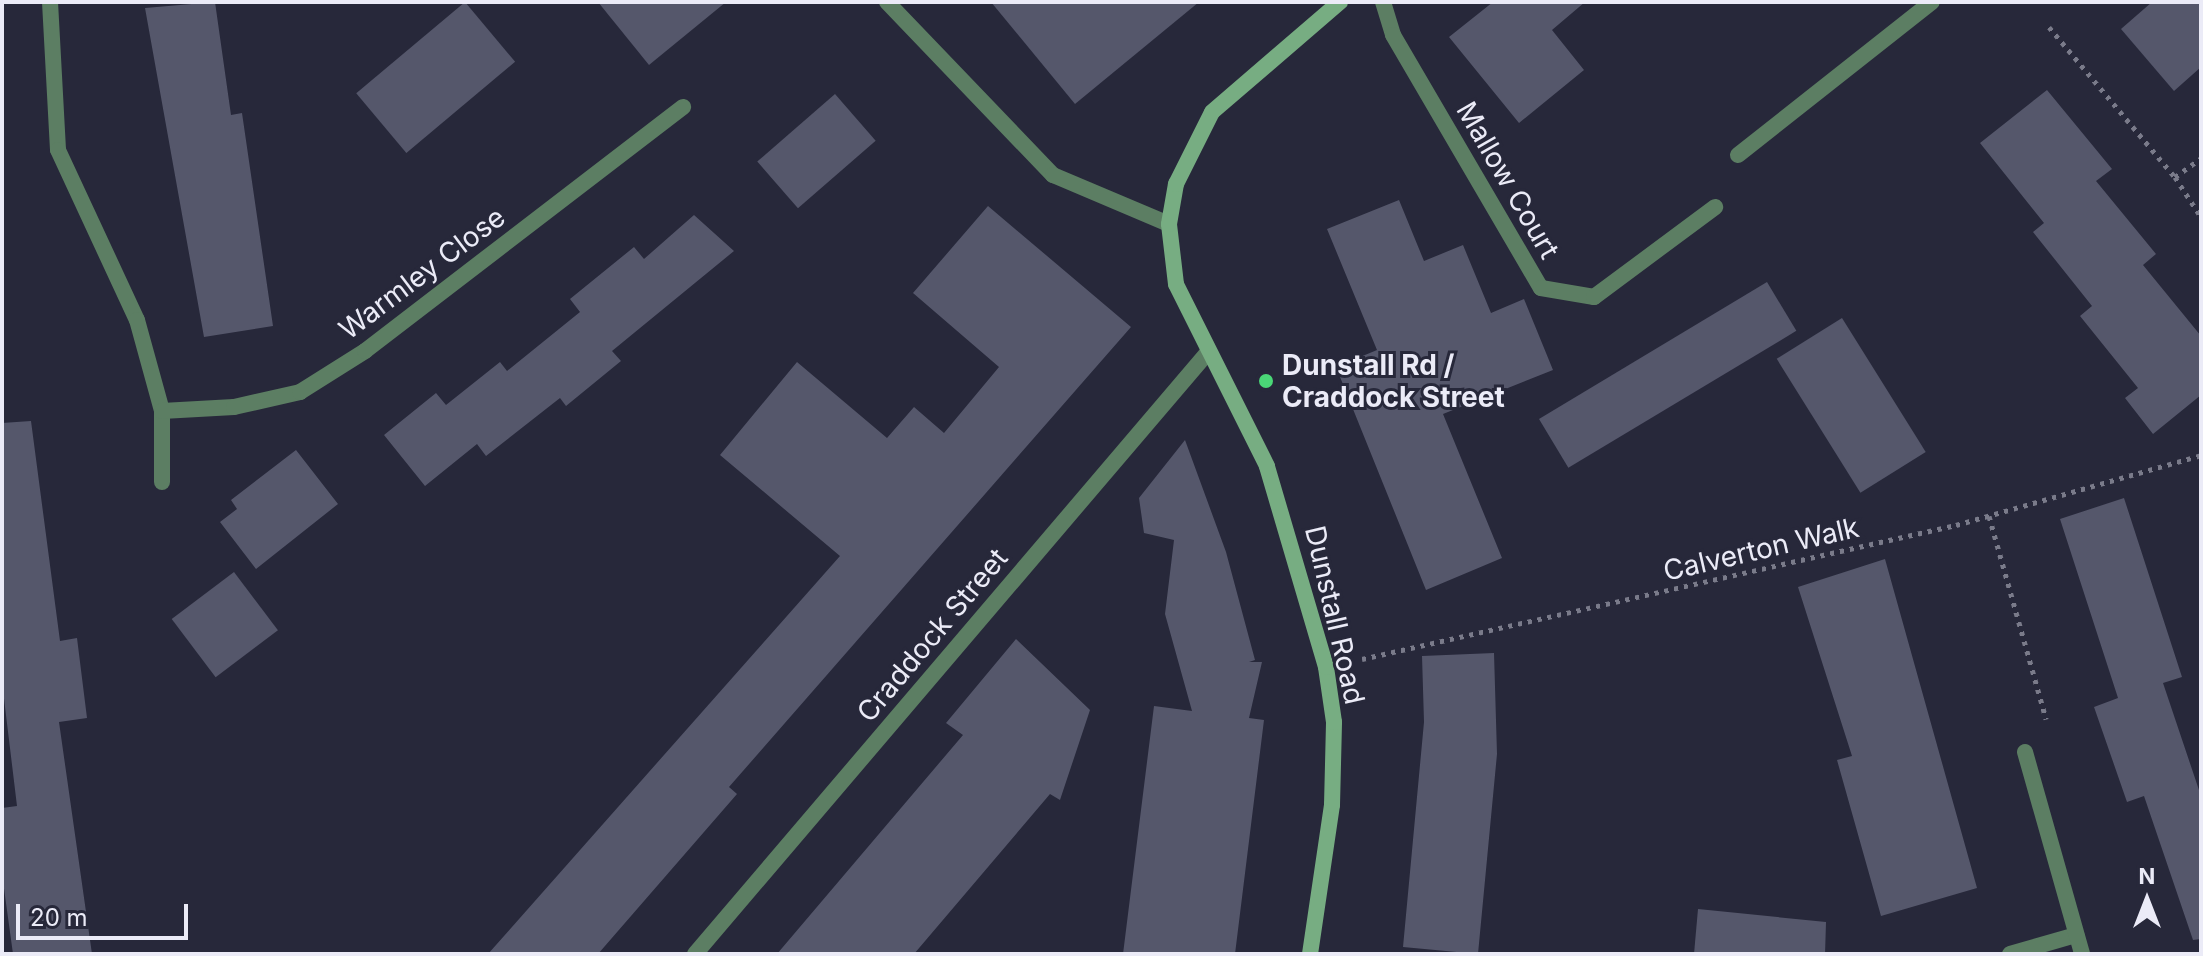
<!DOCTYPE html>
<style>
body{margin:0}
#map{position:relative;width:2203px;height:956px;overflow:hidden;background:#27283a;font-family:Inter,sans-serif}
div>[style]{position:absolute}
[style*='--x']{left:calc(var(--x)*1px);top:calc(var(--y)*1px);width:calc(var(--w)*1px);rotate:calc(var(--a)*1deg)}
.building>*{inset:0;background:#55576b;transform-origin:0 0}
.path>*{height:5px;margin-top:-2.5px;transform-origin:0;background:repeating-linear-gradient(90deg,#7a7b8a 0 4px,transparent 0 10px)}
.lane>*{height:16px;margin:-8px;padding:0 8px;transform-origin:8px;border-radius:8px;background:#5c7e63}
.street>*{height:16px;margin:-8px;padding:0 8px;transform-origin:8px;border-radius:8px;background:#5c7e63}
.secondary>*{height:16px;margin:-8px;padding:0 8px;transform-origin:8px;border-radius:8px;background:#77ad82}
.dots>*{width:22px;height:22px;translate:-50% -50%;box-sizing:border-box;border:4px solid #27283a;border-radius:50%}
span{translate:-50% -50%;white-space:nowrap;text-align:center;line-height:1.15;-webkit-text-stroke:6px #27283a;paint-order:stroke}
.street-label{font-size:28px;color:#ebebf7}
.poi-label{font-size:28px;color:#ebebf7;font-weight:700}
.left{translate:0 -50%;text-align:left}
.frame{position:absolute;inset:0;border:4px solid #ebebf7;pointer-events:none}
.north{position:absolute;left:2107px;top:860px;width:80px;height:80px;-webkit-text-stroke:6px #27283a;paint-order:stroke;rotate:0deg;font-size:22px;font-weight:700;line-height:32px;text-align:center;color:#ebebf7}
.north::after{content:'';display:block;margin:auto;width:28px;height:36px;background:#ebebf7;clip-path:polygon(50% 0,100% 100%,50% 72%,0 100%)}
.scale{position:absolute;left:16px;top:904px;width:172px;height:36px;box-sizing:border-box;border:4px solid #ebebf7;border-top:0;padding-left:10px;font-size:24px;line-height:28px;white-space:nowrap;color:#ebebf7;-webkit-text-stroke:6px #27283a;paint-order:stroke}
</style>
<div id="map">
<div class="building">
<div style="clip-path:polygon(215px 2px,231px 115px,242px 113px,273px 326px,204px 337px,145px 8px)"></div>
<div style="left:465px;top:2px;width:78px;height:142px;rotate:50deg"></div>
<div style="clip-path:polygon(598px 2px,726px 2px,649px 65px)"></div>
<div style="clip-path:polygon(991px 2px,1199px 2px,1075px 104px)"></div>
<div style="clip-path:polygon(1493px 2px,1585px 2px,1552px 30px,1584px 70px,1519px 123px,1449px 37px)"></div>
<div style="clip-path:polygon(2152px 2px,2201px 2px,2201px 67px,2174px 91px,2121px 29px)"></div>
<div style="clip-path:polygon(2047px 90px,2112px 169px,2096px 181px,2156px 254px,2143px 265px,2201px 336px,2201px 395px,2153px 434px,2125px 398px,2138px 388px,2080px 316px,2092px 306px,2033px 232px,2044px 223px,1980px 143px)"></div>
<div style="left:835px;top:94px;width:62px;height:103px;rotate:49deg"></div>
<div style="clip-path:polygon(1399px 200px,1424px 261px,1463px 245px,1491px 313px,1524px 299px,1553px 370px,1443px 414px,1502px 558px,1426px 590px,1336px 367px,1377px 350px,1327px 229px)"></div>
<div style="clip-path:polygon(988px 206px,1131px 327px,729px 787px,737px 794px,598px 954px,488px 954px,840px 556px,720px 455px,797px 362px,887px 438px,914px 407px,944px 433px,999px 367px,913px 293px)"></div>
<div style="clip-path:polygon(694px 215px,734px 251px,612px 351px,621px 361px,566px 406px,560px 398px,486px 456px,477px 444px,425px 486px,384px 435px,436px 393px,446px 405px,500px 362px,507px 371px,580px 312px,570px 299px,634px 247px,644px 259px)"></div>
<div style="left:1767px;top:282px;width:57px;height:266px;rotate:59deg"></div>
<div style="left:1842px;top:318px;width:158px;height:77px;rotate:58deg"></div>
<div style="clip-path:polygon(31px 421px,60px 641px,77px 638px,87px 718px,59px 722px,92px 954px,13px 954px,2px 874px,2px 808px,17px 806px,2px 682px,2px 423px)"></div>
<div style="clip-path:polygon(1185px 440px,1226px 552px,1255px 660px,1249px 662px,1262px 662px,1249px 718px,1264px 720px,1235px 954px,1123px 954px,1154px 706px,1192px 711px,1165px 614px,1174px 540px,1144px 533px,1139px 498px)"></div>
<div style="clip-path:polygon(296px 450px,338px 504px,256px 569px,220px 522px,237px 509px,231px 500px)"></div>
<div style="clip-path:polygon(2124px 498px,2182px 677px,2163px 683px,2201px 796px,2201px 939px,2193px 940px,2144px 796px,2127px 802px,2094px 707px,2118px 698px,2060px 519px)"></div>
<div style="clip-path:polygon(1885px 559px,1977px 888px,1881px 916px,1837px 760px,1852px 756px,1798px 587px)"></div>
<div style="left:234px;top:572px;width:73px;height:78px;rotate:53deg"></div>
<div style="clip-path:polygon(1016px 639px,1090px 710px,1060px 800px,1050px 794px,914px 954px,777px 954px,963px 735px,946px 723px)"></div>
<div style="clip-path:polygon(1494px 653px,1497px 754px,1478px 954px,1403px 947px,1424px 722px,1422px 656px)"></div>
<div style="clip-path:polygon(1698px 909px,1826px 922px,1825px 954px,1694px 954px)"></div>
</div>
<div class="path">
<div style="--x:2049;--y:27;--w:196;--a:50"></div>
<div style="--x:2175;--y:177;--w:32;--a:-36"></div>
<div style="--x:2175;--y:177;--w:48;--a:57"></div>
<div style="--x:1989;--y:516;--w:211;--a:74.3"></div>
<div style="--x:1362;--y:659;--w:609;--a:-12.71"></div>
<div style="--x:1956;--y:525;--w:255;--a:-15.9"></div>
</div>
<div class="lane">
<div style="--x:1738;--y:155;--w:247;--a:-38.3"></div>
<div style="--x:2010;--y:954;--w:69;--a:-16.1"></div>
</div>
<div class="street">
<div style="--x:50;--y:2;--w:148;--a:86.9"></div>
<div style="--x:58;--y:150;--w:187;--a:65.1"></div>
<div style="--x:137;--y:320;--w:94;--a:74.6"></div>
<div style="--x:162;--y:411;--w:71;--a:90"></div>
<div style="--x:887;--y:2;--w:240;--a:46.2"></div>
<div style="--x:1053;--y:175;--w:126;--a:22.9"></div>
<div style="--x:1383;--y:2;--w:34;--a:73"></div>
<div style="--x:1393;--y:35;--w:293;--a:59.7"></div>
<div style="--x:1541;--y:288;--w:54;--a:9.6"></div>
<div style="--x:1594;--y:297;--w:151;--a:-36.6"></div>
<div style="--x:162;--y:411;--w:72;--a:-3.2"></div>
<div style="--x:234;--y:407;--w:68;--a:-12.8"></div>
<div style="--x:300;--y:392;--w:77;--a:-32.2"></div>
<div style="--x:365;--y:351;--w:401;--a:-37.5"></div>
<div style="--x:2025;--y:752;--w:210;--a:74.2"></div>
<div style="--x:695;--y:954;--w:792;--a:-49.56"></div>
</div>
<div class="secondary">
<div style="--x:1310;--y:954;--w:151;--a:-81.6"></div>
<div style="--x:1332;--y:805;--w:83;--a:-88.6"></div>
<div style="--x:1334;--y:722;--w:56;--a:-98.3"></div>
<div style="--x:1326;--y:667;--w:209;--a:-106.4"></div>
<div style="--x:1267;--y:466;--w:203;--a:-116.6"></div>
<div style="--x:1176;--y:284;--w:60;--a:-96.7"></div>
<div style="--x:1169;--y:224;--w:41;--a:-80.1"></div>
<div style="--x:1176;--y:184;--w:80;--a:-63.4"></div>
<div style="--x:1212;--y:112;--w:169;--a:-40.7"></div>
</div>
<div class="dots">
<div style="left:1266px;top:381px;background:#4ad777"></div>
</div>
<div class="street-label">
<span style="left:1508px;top:180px;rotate:60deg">Mallow Court</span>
<span style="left:422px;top:273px;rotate:-37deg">Warmley Close</span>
<span style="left:1761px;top:549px;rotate:-13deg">Calverton Walk</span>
<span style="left:1335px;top:615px;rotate:77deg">Dunstall Road</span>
<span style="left:932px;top:635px;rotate:-50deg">Craddock Street</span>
</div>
<div class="poi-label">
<span class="left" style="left:1282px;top:381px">Dunstall Rd /<br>Craddock Street</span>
</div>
<div class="frame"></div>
<div class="north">N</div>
<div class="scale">20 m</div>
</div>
